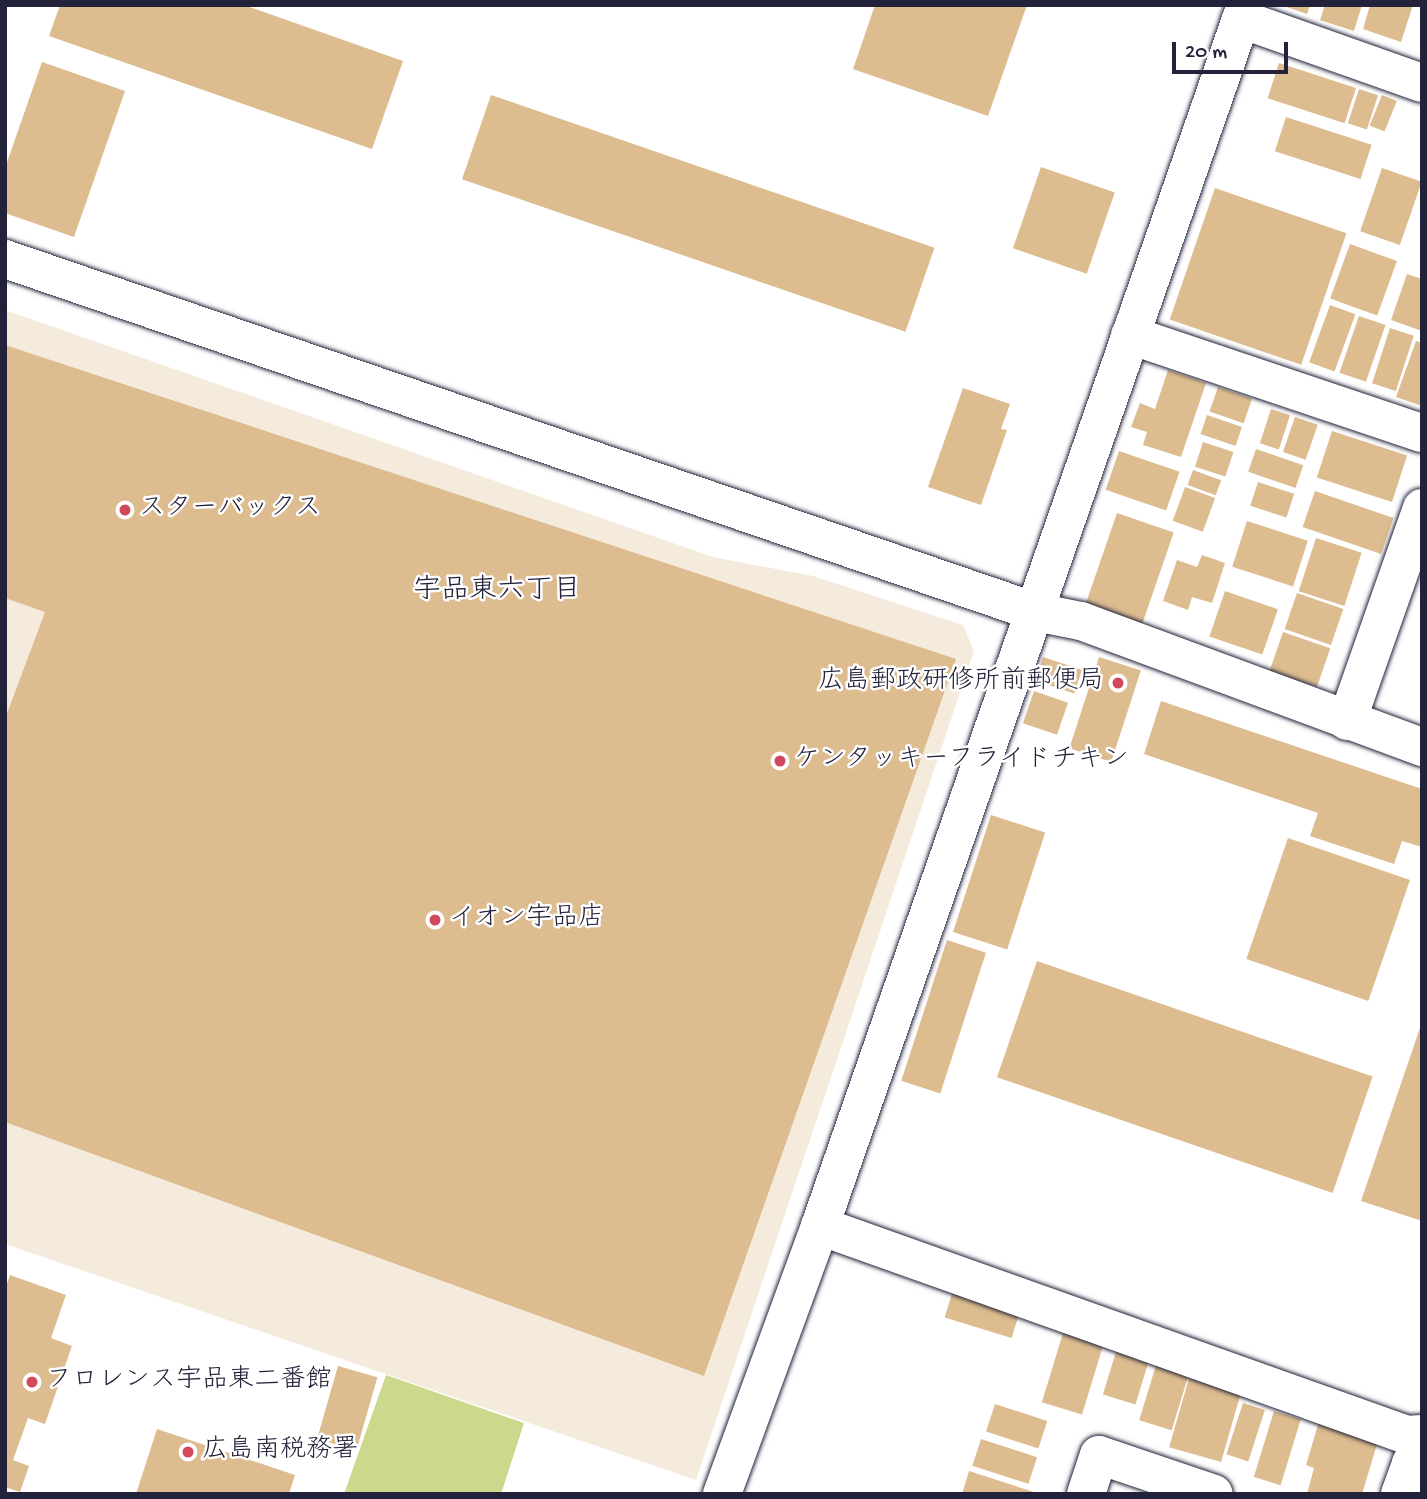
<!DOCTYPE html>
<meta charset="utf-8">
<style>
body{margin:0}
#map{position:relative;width:1427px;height:1499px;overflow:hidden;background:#fff;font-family:"Gochi Hand","Klee One",sans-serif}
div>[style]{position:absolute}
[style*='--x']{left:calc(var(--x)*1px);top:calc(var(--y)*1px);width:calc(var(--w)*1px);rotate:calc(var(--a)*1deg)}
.built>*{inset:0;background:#f5ebdd}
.green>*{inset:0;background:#ccd88c}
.building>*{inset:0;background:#ddbc8f;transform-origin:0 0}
.roads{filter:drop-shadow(0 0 2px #22223b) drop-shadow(0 0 2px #22223b)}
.street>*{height:38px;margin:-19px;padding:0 19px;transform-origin:19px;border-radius:19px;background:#fff}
.secondary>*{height:38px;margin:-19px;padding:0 19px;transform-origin:19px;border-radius:19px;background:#fff}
.dots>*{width:19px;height:19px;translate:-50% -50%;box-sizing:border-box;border:4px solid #fff;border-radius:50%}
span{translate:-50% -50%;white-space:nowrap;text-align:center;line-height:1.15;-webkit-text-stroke:5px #fff;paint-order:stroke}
.poi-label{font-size:26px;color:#22223b}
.left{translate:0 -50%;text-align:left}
.right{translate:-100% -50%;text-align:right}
.neighbourhood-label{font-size:28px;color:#22223b}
.frame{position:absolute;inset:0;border:7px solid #22223b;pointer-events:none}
.scale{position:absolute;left:1172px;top:42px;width:116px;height:32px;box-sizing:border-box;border:4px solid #22223b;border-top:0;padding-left:9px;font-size:21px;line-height:24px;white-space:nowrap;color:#22223b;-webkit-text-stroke:5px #fff;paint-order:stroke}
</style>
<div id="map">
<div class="built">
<div style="clip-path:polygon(5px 310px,713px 557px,813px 576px,963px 625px,974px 651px,696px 1480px,5px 1244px)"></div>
</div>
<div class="green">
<div style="clip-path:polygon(386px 1375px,524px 1423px,501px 1494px,344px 1494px)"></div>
</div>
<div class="building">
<div style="clip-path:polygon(60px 5px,244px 5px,403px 61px,372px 149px,49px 36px)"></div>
<div style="clip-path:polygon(875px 5px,1027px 5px,988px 116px,853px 69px)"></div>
<div style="clip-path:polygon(1281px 5px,1310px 5px,1307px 14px)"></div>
<div style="clip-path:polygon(1325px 5px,1362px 5px,1354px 31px,1320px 20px)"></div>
<div style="clip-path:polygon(1370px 5px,1413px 5px,1401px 42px,1363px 29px)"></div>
<div style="clip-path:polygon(42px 62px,125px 91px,74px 237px,5px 213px,5px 168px)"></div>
<div style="left:1279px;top:63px;width:81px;height:37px;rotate:18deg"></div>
<div style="left:1359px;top:89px;width:20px;height:36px;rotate:18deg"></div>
<div style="left:491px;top:95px;width:469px;height:89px;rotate:19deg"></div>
<div style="left:1382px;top:95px;width:16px;height:33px;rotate:22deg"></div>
<div style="left:1286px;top:117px;width:90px;height:36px;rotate:18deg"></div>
<div style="left:1041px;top:167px;width:78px;height:86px;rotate:19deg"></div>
<div style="left:1382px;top:168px;width:42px;height:67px;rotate:19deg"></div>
<div style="left:1215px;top:188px;width:139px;height:139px;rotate:19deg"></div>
<div style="left:1350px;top:244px;width:50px;height:58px;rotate:20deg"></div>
<div style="clip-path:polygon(1407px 274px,1422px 279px,1422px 331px,1391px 320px)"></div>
<div style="left:1330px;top:305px;width:27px;height:61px;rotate:20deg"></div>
<div style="left:1359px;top:316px;width:28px;height:60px;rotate:19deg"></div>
<div style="left:1390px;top:328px;width:25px;height:58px;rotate:18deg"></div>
<div style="clip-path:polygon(1416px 341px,1422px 343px,1422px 406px,1396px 397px)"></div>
<div style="clip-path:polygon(5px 345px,956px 659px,704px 1376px,5px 1122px,5px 719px,45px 612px,5px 598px)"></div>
<div style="clip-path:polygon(1168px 370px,1206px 383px,1181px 457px,1143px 445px,1147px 432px,1131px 427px,1140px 403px,1155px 409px)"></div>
<div style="left:1218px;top:387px;width:36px;height:26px;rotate:19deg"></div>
<div style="clip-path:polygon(963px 388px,1010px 404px,1001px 429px,1007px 430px,981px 505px,928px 487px)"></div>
<div style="left:1271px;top:409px;width:20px;height:36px;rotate:18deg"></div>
<div style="left:1207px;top:415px;width:37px;height:20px;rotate:19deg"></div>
<div style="left:1295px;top:417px;width:24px;height:37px;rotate:19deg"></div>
<div style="left:1332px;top:431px;width:79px;height:49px;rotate:18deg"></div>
<div style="left:1203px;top:442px;width:32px;height:26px;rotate:18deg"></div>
<div style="left:1256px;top:449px;width:50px;height:24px;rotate:19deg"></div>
<div style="left:1119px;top:451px;width:64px;height:41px;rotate:19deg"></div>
<div style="left:1193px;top:470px;width:30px;height:16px;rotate:20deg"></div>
<div style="left:1258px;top:482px;width:38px;height:25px;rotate:18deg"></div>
<div style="left:1185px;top:487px;width:32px;height:36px;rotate:20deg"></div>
<div style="left:1315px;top:491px;width:83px;height:38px;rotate:19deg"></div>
<div style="left:1117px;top:513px;width:60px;height:96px;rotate:19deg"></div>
<div style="left:1247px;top:521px;width:64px;height:48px;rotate:18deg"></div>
<div style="left:1316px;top:538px;width:48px;height:56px;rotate:18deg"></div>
<div style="clip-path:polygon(1202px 555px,1225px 563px,1212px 603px,1192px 597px,1188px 610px,1163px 601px,1177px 560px,1197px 567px)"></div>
<div style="left:1225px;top:591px;width:56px;height:48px;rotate:19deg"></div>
<div style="left:1297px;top:593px;width:49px;height:38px;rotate:19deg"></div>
<div style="left:1283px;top:632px;width:50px;height:41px;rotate:19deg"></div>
<div style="left:1043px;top:657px;width:41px;height:25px;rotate:18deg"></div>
<div style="left:1099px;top:657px;width:44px;height:96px;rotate:18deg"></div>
<div style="left:1034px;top:691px;width:36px;height:34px;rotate:19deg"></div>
<div style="clip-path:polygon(1161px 701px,1422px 789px,1422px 847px,1402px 841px,1394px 864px,1310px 836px,1318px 813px,1144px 754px)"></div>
<div style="left:991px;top:815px;width:57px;height:123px;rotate:18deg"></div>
<div style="left:1288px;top:838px;width:129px;height:128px;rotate:19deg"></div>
<div style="left:947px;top:940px;width:41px;height:148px;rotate:18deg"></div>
<div style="left:1037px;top:961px;width:355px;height:123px;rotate:19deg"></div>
<div style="clip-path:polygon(1422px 1022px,1422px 1221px,1361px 1201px)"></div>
<div style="clip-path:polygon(10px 1275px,66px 1295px,51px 1338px,72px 1346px,45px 1424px,28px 1418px,13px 1460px,29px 1466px,20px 1492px,5px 1487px,5px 1289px)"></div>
<div style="left:954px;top:1287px;width:70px;height:32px;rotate:17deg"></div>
<div style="left:1067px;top:1320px;width:42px;height:86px;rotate:17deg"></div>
<div style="left:1119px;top:1342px;width:34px;height:55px;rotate:17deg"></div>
<div style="left:1157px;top:1362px;width:34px;height:61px;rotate:17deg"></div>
<div style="left:338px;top:1366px;width:41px;height:76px;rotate:16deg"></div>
<div style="left:1189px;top:1378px;width:54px;height:72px;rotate:16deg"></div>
<div style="left:1243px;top:1403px;width:23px;height:54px;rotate:18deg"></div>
<div style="left:995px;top:1404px;width:55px;height:29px;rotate:18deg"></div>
<div style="left:1274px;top:1411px;width:28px;height:69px;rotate:17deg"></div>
<div style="clip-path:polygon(1320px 1418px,1378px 1441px,1362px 1494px,1307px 1494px,1314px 1468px,1306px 1465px)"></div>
<div style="clip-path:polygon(157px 1429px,295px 1475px,289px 1494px,136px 1494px)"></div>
<div style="left:981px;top:1439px;width:59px;height:28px;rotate:18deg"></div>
<div style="clip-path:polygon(969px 1471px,1037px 1493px,1037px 1494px,962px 1494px)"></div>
</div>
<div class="roads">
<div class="street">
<div style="--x:1241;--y:19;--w:192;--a:19.5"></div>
<div style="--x:1130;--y:335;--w:308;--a:18.6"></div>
<div style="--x:1036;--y:612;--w:46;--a:11.3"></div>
<div style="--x:1081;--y:621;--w:364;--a:20.3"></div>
<div style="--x:1347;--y:721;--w:226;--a:-70.6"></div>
<div style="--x:820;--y:1226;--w:623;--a:19.6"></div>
<div style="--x:1407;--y:1435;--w:15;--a:-4"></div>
<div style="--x:1086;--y:1494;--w:41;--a:-71.6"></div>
<div style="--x:1099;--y:1455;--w:121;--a:18.7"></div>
<div style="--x:1400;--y:1494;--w:33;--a:-70"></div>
<div style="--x:1411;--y:1463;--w:11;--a:-10"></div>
</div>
<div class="secondary">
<div style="--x:5;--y:259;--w:1090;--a:18.9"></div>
<div style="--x:722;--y:1494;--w:285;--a:-69.9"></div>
<div style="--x:820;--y:1226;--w:1293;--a:-70.77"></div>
</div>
</div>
<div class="dots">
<div style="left:125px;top:510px;background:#d1495b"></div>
<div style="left:1118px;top:683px;background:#d1495b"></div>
<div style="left:780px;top:761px;background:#d1495b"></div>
<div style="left:435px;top:920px;background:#d1495b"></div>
<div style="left:32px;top:1382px;background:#d1495b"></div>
<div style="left:188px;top:1452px;background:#d1495b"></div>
</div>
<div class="poi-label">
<span class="left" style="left:139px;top:510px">スターバックス</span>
<span class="right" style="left:1104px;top:683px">広島郵政研修所前郵便局</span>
<span class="left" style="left:794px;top:761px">ケンタッキーフライドチキン</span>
<span class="left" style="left:449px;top:920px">イオン宇品店</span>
<span class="left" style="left:46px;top:1382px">フロレンス宇品東二番館</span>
<span class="left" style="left:202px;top:1452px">広島南税務署</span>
</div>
<div class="neighbourhood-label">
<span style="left:497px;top:592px">宇品東六丁目</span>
</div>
<div class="frame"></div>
<div class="scale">20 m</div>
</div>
